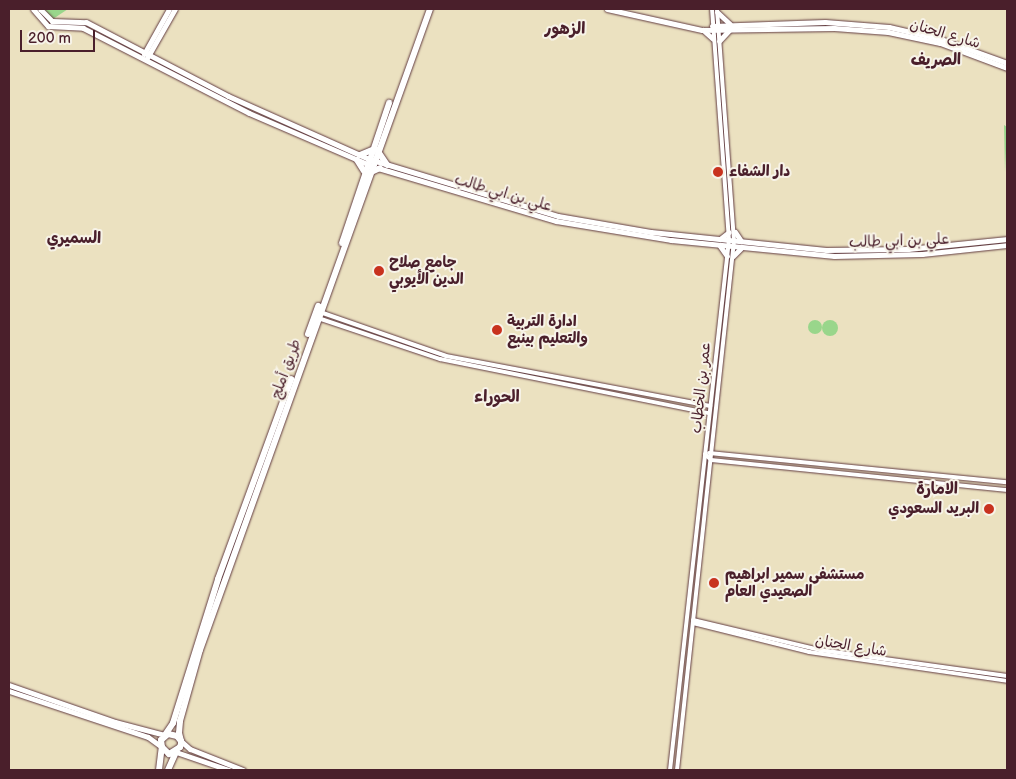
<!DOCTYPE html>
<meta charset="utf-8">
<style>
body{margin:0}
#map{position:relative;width:1016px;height:779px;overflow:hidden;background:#ebe1c0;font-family:"Balsamiq Sans","Playpen Sans Arabic",sans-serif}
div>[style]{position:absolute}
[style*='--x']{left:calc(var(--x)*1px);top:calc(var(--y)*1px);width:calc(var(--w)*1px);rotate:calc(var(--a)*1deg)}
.green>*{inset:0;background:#99d68b}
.round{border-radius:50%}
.roads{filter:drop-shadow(0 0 1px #623c41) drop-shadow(0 0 1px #623c41)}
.minor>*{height:4px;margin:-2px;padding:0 2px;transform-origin:2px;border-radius:2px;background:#fff}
.major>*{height:5px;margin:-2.5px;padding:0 2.5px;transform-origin:2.5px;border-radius:2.5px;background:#fff}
.highway>*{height:6px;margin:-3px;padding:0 3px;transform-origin:3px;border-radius:3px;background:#fff}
.dots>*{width:14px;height:14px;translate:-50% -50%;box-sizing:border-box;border:2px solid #f7f3e8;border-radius:50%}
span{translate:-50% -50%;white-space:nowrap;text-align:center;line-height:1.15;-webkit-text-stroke:4px #f7f3e8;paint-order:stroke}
.street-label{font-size:15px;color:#4a1f2b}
.poi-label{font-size:15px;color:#4a1f2b;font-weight:700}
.left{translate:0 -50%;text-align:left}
.right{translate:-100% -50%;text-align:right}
.neighbourhood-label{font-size:16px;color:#4a1f2b;font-weight:700}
.frame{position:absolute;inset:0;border:10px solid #4a1f2b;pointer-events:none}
.scale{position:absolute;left:20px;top:30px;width:75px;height:22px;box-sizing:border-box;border:2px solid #4a1f2b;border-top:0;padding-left:6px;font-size:15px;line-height:18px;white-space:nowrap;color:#4a1f2b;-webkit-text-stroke:4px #f7f3e8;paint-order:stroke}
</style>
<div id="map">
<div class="green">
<div style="clip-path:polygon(44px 9px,68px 9px,53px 19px)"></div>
<div style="clip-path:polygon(1004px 125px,1007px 127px,1005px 172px)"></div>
<div class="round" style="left:808px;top:320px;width:14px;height:14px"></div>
<div class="round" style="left:822px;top:320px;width:16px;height:16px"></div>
</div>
<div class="roads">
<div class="minor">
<div style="--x:320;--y:312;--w:133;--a:19.2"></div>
<div style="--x:446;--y:356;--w:269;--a:10.7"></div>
<div style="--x:318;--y:318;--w:129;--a:18.6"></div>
<div style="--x:440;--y:359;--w:274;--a:11.4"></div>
<div style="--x:709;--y:453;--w:299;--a:5.6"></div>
<div style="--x:705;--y:454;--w:8;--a:45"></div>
<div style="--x:711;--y:460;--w:298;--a:5.8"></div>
<div style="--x:693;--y:620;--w:130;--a:13.3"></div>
<div style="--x:820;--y:650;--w:189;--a:7.9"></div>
<div style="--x:693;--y:623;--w:120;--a:14"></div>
<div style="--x:809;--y:652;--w:200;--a:8.3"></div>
<div style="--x:670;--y:770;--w:533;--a:-83.65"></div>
<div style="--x:729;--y:240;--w:232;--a:-94.2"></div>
<div style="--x:677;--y:770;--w:532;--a:-83.85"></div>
<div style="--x:734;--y:241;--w:233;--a:-94.2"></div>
</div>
<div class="major">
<div style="--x:33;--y:9;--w:23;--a:49"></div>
<div style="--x:48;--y:26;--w:35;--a:3"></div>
<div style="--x:83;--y:28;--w:186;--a:27.1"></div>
<div style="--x:249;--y:113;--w:132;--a:23.3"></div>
<div style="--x:40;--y:9;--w:17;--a:45"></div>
<div style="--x:52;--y:21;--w:34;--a:2"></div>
<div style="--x:86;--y:22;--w:160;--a:27.5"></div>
<div style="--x:228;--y:96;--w:154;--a:24.1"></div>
<div style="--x:369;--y:159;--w:197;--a:16.8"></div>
<div style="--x:558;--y:216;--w:94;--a:9.8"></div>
<div style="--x:651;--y:232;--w:176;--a:5.9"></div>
<div style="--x:826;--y:250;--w:82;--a:-0.7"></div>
<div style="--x:908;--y:249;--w:100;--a:-5.8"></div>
<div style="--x:607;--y:9;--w:97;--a:12.5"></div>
<div style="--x:702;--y:30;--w:132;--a:-0.9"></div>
<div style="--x:834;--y:28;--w:54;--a:4.2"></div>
<div style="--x:888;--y:32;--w:53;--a:11.9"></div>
<div style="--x:940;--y:43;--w:72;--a:20.5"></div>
<div style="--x:717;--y:12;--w:18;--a:43"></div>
<div style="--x:712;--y:26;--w:113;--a:-2"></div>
<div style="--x:825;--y:22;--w:64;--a:4.5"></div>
<div style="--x:889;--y:27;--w:53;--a:13"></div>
<div style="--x:941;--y:39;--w:70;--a:20"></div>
<div style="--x:703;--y:30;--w:13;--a:42"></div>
<div style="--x:719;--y:41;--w:16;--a:-47"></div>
<div style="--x:144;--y:54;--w:51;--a:-60.9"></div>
<div style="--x:147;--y:58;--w:56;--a:-60.3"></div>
<div style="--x:378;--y:168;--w:186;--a:16.6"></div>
<div style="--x:556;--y:221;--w:117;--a:9.4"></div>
<div style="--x:671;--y:240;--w:164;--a:5.6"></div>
<div style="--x:834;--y:256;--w:88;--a:-1.3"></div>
<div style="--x:922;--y:254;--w:85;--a:-6"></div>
<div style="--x:735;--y:232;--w:11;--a:56"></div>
<div style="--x:720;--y:239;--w:11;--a:-38"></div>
<div style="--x:720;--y:246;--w:12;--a:55"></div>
<div style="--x:733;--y:256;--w:11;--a:-45"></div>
<div style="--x:9;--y:685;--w:112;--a:19.2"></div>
<div style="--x:115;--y:722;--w:52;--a:14.6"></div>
<div style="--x:9;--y:691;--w:146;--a:18.3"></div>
<div style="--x:148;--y:737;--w:17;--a:36"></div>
<div style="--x:181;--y:741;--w:12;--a:42"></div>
<div style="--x:190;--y:749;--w:57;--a:21.6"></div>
<div style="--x:176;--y:752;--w:56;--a:18.8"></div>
</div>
<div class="highway">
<div style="--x:377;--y:150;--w:18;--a:56"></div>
<div style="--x:360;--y:155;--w:13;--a:-23"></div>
<div style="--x:357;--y:160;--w:13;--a:58"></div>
<div style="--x:369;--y:173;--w:12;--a:-24"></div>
<div style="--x:342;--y:243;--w:148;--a:-71.4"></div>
<div style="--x:308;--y:334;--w:30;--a:-70"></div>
<div style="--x:165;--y:735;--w:14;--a:-56"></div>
<div style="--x:173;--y:723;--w:151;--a:-72.6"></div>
<div style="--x:218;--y:579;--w:213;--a:-69.9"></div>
<div style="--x:181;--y:741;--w:6;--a:-129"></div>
<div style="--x:177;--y:736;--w:9;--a:-167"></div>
<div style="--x:168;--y:734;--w:9;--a:139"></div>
<div style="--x:161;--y:740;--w:7;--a:82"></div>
<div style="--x:162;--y:747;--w:10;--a:45"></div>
<div style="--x:169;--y:754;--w:13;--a:-32"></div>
<div style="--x:180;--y:747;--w:3;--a:-72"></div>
<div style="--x:181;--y:744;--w:3;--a:-90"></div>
<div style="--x:181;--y:741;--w:8;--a:-104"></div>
<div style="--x:179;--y:733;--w:12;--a:-85"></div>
<div style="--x:180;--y:721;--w:74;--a:-74.3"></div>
<div style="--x:200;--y:650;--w:681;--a:-70.26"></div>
<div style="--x:159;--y:770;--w:23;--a:-83"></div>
<div style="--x:168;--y:770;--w:20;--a:-66"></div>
</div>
</div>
<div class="dots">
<div style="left:718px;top:172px;background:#c8321e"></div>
<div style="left:379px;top:271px;background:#c8321e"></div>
<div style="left:497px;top:330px;background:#c8321e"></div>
<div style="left:989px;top:509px;background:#c8321e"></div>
<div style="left:714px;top:583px;background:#c8321e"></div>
</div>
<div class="street-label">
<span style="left:945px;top:34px;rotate:16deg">شارع الحنان</span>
<span style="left:503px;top:193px;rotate:16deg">علي بن ابي طالب</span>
<span style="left:899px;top:241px;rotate:-2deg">علي بن ابي طالب</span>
<span style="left:286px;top:369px;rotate:-70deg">طريق أملج</span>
<span style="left:701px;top:388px;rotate:-84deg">عمر بن الخطاب</span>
<span style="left:851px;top:646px;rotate:9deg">شارع الحنان</span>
</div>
<div class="poi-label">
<span class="left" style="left:729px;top:172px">دار الشفاء</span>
<span class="left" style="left:389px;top:271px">جامع صلاح<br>الدين الأيوبي</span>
<span class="left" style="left:507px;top:330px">ادارة التربية<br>والتعليم بينبع</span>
<span class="right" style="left:979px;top:509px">البريد السعودي</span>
<span class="left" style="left:725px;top:583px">مستشفى سمير ابراهيم<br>الصعيدي العام</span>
</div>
<div class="neighbourhood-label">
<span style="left:565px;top:30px">الزهور</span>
<span style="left:936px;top:61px">الصريف</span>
<span style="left:74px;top:239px">السميري</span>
<span style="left:497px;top:398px">الحوراء</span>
<span style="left:937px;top:490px">الامارة</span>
</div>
<div class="frame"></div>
<div class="scale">200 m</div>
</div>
